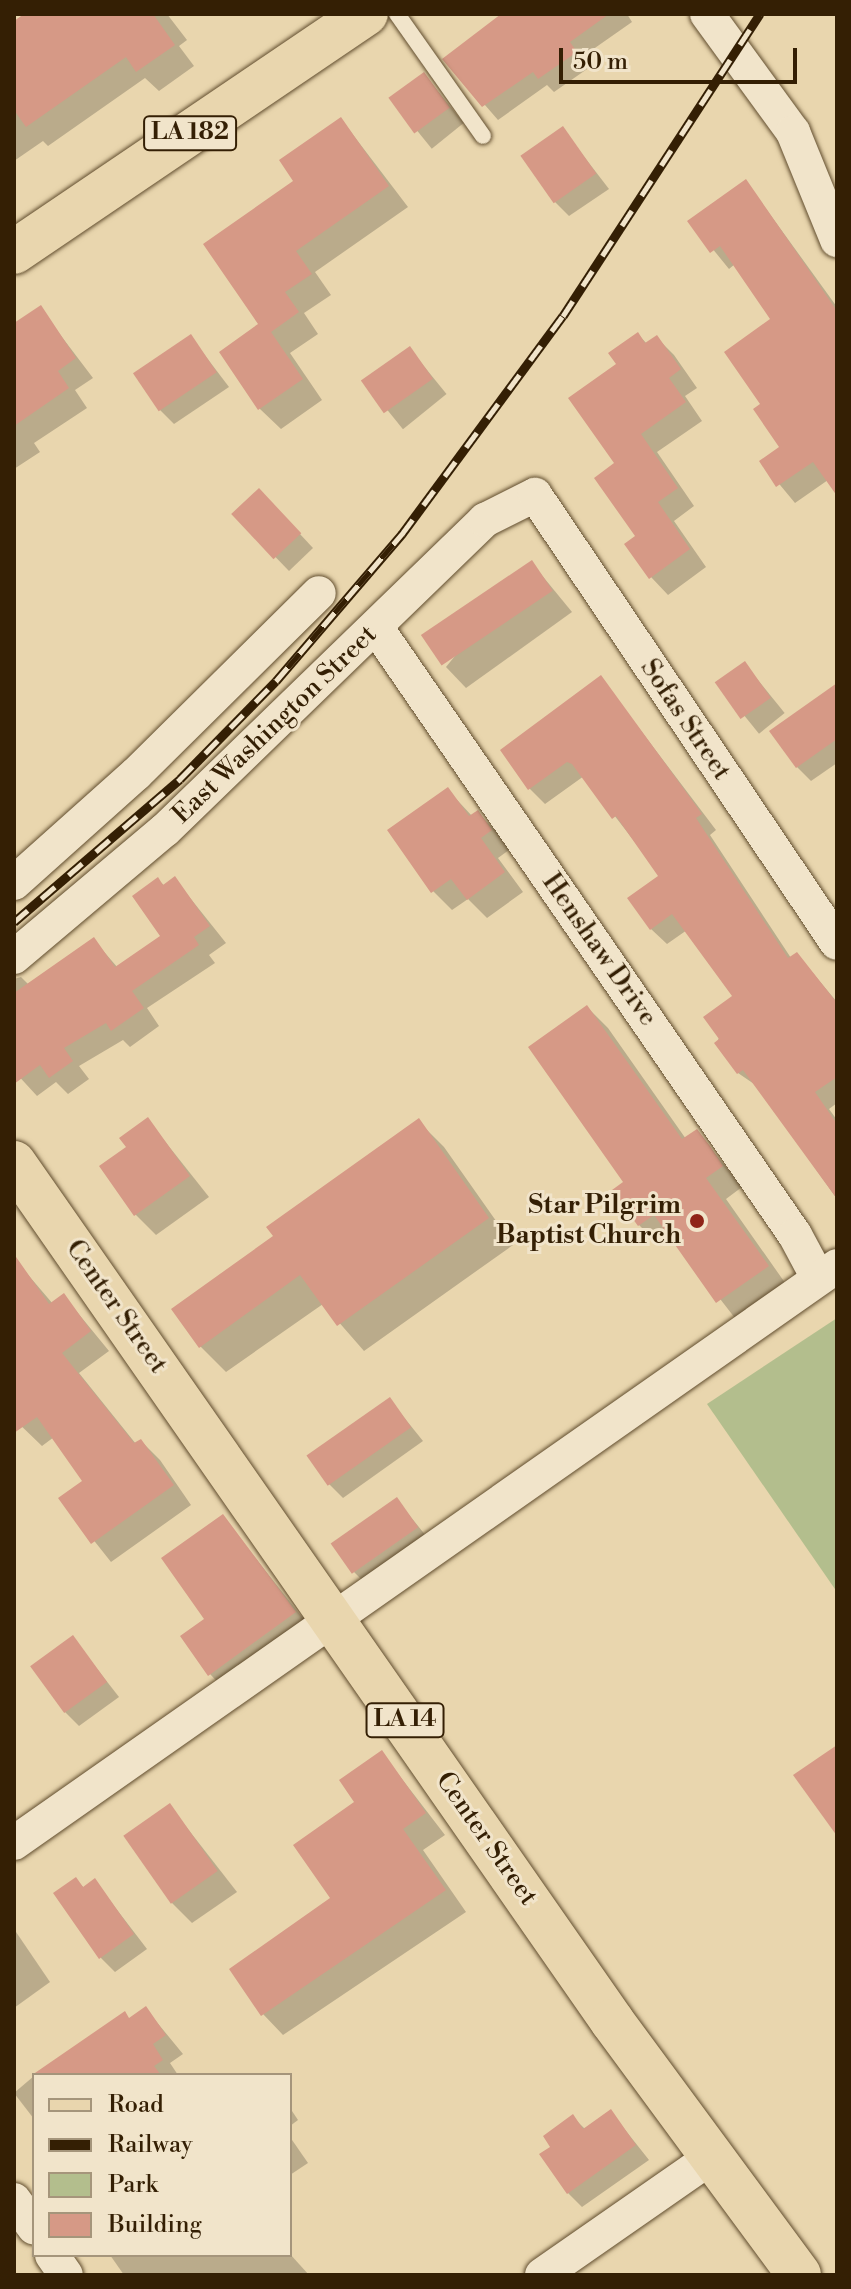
<!DOCTYPE html>
<style>
body{margin:0}
#map{position:relative;width:851px;height:2289px;overflow:hidden;background:#e9d6ae;font-family:"Libre Bodoni",serif}
div>[style]{position:absolute}
[style*='--x']{left:calc(var(--x)*1px);top:calc(var(--y)*1px);width:calc(var(--w)*1px);rotate:calc(var(--a)*1deg)}
.green>*{inset:0;background:#b3be8d}
.shadow>*{inset:0;background:#0003;transform-origin:0 0}
.building>*{inset:0;background:#d69986;transform-origin:0 0}
.roads{filter:drop-shadow(0 0 2px #614d2e) drop-shadow(0 0 2px #614d2e)}
.service>*{height:16px;margin:-8px;padding:0 8px;transform-origin:8px;border-radius:8px;background:#f1e4ca}
.minor>*{height:34px;margin:-17px;padding:0 17px;transform-origin:17px;border-radius:17px;background:#f1e4ca}
.primary>*{height:44px;margin:-22px;padding:0 22px;transform-origin:22px;border-radius:22px;background:#e9d6ae}
.rail>*{height:9px;margin-top:-4.5px;transform-origin:0;background:repeating-linear-gradient(90deg,#f1e4ca 0 18px,#341f04 0 36px);box-sizing:border-box;border-block:2px solid #341f04}
.dots>*{width:22px;height:22px;translate:-50% -50%;box-sizing:border-box;border:4px solid #f1e4ca;border-radius:50%}
span{translate:-50% -50%;white-space:nowrap;text-align:center;line-height:1.15;-webkit-text-stroke:6px #f1e4ca;paint-order:stroke}
.shield-label span{padding:2px 6px;background:#f1e4ca;border:2px solid;border-radius:6px;-webkit-text-stroke-width:0}
.shield-label{font-size:24px;color:#341f04;font-weight:700}
.street-label{font-size:26px;color:#341f04}
.poi-label{font-size:26px;color:#341f04;font-weight:700}
.right{translate:-100% -50%;text-align:right}
.frame{position:absolute;inset:0;border:16px solid #341f04;pointer-events:none}
.legend{position:absolute;left:32px;top:2073px;width:260px;height:184px;box-sizing:border-box;background:#f1e4ca;border:2px solid #a5957b;margin:0;padding:10px 14px;list-style:none;font-size:24px;color:#341f04}
.legend li{display:flex;align-items:center;gap:16px;height:40px}
.legend b{width:40px;border:2px solid #a5957b}
.scale{position:absolute;left:559px;top:48px;width:238px;height:36px;box-sizing:border-box;border:4px solid #341f04;border-top:0;padding-left:10px;font-size:24px;line-height:28px;white-space:nowrap;color:#341f04;-webkit-text-stroke:6px #f1e4ca;paint-order:stroke}
</style>
<div id="map">
<div class="green">
<div style="clip-path:polygon(837px 1318px,837px 1592px,707px 1404px)"></div>
</div>
<div class="shadow">
<div style="clip-path:polygon(27px 14px,167px 14px,187px 40px,179px 46px,194px 66px,159px 91px,145px 78px,48px 146px,43px 141px,14px 161px,14px 23px)"></div>
<div style="clip-path:polygon(504px 14px,627px 14px,632px 22px,582px 57px,590px 67px,554px 92px,547px 85px,498px 120px,445px 59px)"></div>
<div style="left:424px;top:74px;width:63px;height:41px;rotate:51deg"></div>
<div style="clip-path:polygon(341px 119px,408px 207px,315px 272px,331px 295px,304px 313px,318px 334px,290px 353px,322px 400px,281px 429px,260px 409px,261px 324px,296px 181px)"></div>
<div style="clip-path:polygon(562px 128px,609px 189px,569px 216px,555px 202px)"></div>
<div style="clip-path:polygon(746px 181px,837px 307px,837px 493px,828px 480px,795px 503px,761px 462px,782px 447px,763px 405px,773px 319px,735px 264px,729px 269px,690px 221px)"></div>
<div style="clip-path:polygon(40px 308px,93px 378px,75px 390px,87px 408px,34px 443px,40px 452px,14px 469px,14px 326px)"></div>
<div style="clip-path:polygon(638px 334px,647px 344px,656px 337px,674px 355px,697px 388px,685px 396px,702px 421px,657px 452px,694px 506px,674px 521px,706px 567px,668px 595px,651px 577px,617px 464px,619px 364px)"></div>
<div style="clip-path:polygon(191px 337px,229px 387px,174px 424px,160px 410px)"></div>
<div style="left:410px;top:349px;width:58px;height:56px;rotate:51deg"></div>
<div style="clip-path:polygon(273px 505px,313px 548px,289px 571px,235px 515px)"></div>
<div style="clip-path:polygon(531px 562px,572px 612px,466px 688px,446px 667px)"></div>
<div style="left:745px;top:664px;width:63px;height:33px;rotate:51deg"></div>
<div style="clip-path:polygon(601px 678px,716px 830px,710px 835px,791px 958px,797px 954px,837px 1002px,837px 1103px,829px 1109px,837px 1120px,837px 1199px,757px 1086px,738px 1073px,717px 1043px,734px 997px,687px 930px,667px 944px,651px 929px,661px 876px,584px 776px,545px 804px,529px 788px)"></div>
<div style="clip-path:polygon(837px 687px,837px 763px,811px 781px,797px 767px)"></div>
<div style="clip-path:polygon(447px 789px,472px 816px,478px 813px,497px 832px,509px 850px,498px 858px,523px 892px,487px 918px,468px 899px,452px 910px,433px 891px)"></div>
<div style="clip-path:polygon(175px 879px,226px 943px,209px 955px,215px 963px,147px 1008px,159px 1026px,130px 1047px,123px 1040px,79px 1066px,89px 1079px,68px 1094px,56px 1082px,37px 1096px,14px 1071px,14px 979px,21px 977px,29px 985px,93px 939px,118px 968px,163px 936px,158px 880px,165px 886px)"></div>
<div style="clip-path:polygon(587px 1007px,608px 1028px,686px 1139px,697px 1131px,742px 1187px,726px 1199px,788px 1287px,738px 1322px,672px 1237px,660px 1246px,639px 1225px)"></div>
<div style="clip-path:polygon(148px 1120px,209px 1197px,156px 1235px,135px 1214px,129px 1148px)"></div>
<div style="clip-path:polygon(418px 1121px,444px 1147px,513px 1245px,364px 1351px,323px 1304px,226px 1372px,200px 1346px,276px 1237px)"></div>
<div style="clip-path:polygon(18px 1263px,53px 1304px,64px 1296px,109px 1351px,79px 1373px,136px 1444px,141px 1441px,160px 1460px,191px 1505px,111px 1562px,61px 1499px,85px 1481px,54px 1437px,42px 1446px,14px 1419px,14px 1266px)"></div>
<div style="clip-path:polygon(390px 1400px,423px 1441px,343px 1498px,329px 1484px)"></div>
<div style="clip-path:polygon(397px 1500px,431px 1542px,368px 1586px,354px 1572px)"></div>
<div style="clip-path:polygon(223px 1517px,313px 1631px,227px 1692px,210px 1674px,207px 1620px)"></div>
<div style="clip-path:polygon(73px 1638px,119px 1697px,79px 1726px,65px 1712px)"></div>
<div style="clip-path:polygon(382px 1753px,445px 1835px,423px 1850px,466px 1912px,283px 2035px,263px 2014px,333px 1898px,357px 1802px)"></div>
<div style="clip-path:polygon(170px 1806px,237px 1892px,192px 1923px,172px 1903px)"></div>
<div style="clip-path:polygon(76px 1879px,84px 1888px,95px 1881px,147px 1949px,115px 1972px,101px 1958px)"></div>
<div style="clip-path:polygon(14px 1929px,50px 1982px,14px 2008px)"></div>
<div style="clip-path:polygon(146px 2009px,183px 2054px,170px 2063px,178px 2075px,36px 2075px)"></div>
<div style="clip-path:polygon(34px 2076px,34px 2119px,14px 2093px)"></div>
<div style="clip-path:polygon(290px 2108px,298px 2120px,290px 2126px)"></div>
<div style="clip-path:polygon(611px 2112px,649px 2160px,582px 2207px,568px 2193px,553px 2147px,573px 2117px,586px 2130px)"></div>
<div style="clip-path:polygon(290px 2137px,308px 2163px,290px 2175px)"></div>
<div style="clip-path:polygon(290px 2254px,309px 2275px,124px 2275px,110px 2255px)"></div>
</div>
<div class="building">
<div style="clip-path:polygon(24px 14px,153px 14px,175px 45px,136px 72px,126px 57px,26px 127px,14px 110px,14px 21px)"></div>
<div style="clip-path:polygon(501px 14px,609px 14px,570px 42px,577px 52px,538px 79px,533px 72px,482px 107px,442px 59px)"></div>
<div style="left:424px;top:72px;width:44px;height:44px;rotate:54deg"></div>
<div style="clip-path:polygon(341px 117px,389px 186px,296px 251px,312px 274px,285px 292px,299px 312px,271px 332px,303px 379px,258px 410px,219px 352px,258px 324px,203px 244px,293px 181px,279px 160px)"></div>
<div style="left:563px;top:126px;width:58px;height:52px;rotate:55deg"></div>
<div style="clip-path:polygon(746px 179px,837px 311px,837px 496px,813px 462px,776px 487px,759px 461px,779px 447px,753px 409px,760px 404px,724px 352px,770px 319px,720px 246px,710px 253px,687px 221px)"></div>
<div style="clip-path:polygon(41px 305px,76px 358px,58px 371px,69px 388px,14px 426px,14px 323px)"></div>
<div style="clip-path:polygon(638px 332px,645px 343px,657px 335px,681px 369px,669px 378px,686px 402px,641px 434px,678px 488px,658px 502px,690px 549px,649px 579px,624px 544px,635px 536px,594px 478px,614px 463px,568px 398px,616px 364px,608px 353px)"></div>
<div style="left:191px;top:334px;width:46px;height:70px;rotate:56deg"></div>
<div style="left:410px;top:346px;width:40px;height:60px;rotate:55deg"></div>
<div style="left:259px;top:488px;width:62px;height:38px;rotate:47deg"></div>
<div style="left:532px;top:560px;width:37px;height:134px;rotate:56deg"></div>
<div style="left:745px;top:661px;width:45px;height:37px;rotate:55deg"></div>
<div style="clip-path:polygon(601px 675px,702px 814px,696px 818px,788px 958px,797px 952px,837px 1003px,837px 1077px,815px 1092px,837px 1124px,837px 1199px,743px 1070px,737px 1074px,714px 1043px,719px 1039px,703px 1017px,732px 996px,672px 914px,650px 930px,627px 898px,658px 876px,616px 816px,612px 819px,572px 764px,567px 762px,528px 790px,500px 750px)"></div>
<div style="clip-path:polygon(837px 683px,837px 739px,796px 768px,769px 731px)"></div>
<div style="clip-path:polygon(448px 787px,469px 816px,478px 810px,492px 830px,481px 838px,505px 872px,467px 900px,451px 879px,431px 893px,387px 830px)"></div>
<div style="clip-path:polygon(175px 876px,210px 926px,194px 937px,199px 945px,132px 991px,144px 1008px,111px 1031px,106px 1023px,64px 1048px,73px 1061px,49px 1078px,40px 1065px,14px 1084px,14px 993px,94px 937px,115px 967px,160px 936px,132px 896px,158px 877px,163px 885px)"></div>
<div style="clip-path:polygon(587px 1005px,682px 1139px,697px 1129px,710px 1146px,723px 1166px,706px 1178px,769px 1266px,716px 1303px,654px 1215px,638px 1226px,612px 1190px,623px 1182px,528px 1047px)"></div>
<div style="clip-path:polygon(148px 1117px,190px 1176px,134px 1216px,99px 1166px,126px 1147px,119px 1138px)"></div>
<div style="clip-path:polygon(419px 1118px,489px 1218px,337px 1326px,300px 1275px,199px 1348px,171px 1309px,273px 1236px,266px 1227px)"></div>
<div style="clip-path:polygon(14px 1254px,49px 1304px,64px 1293px,91px 1331px,62px 1353px,134px 1443px,141px 1439px,174px 1485px,91px 1544px,58px 1498px,82px 1481px,37px 1417px,14px 1433px)"></div>
<div style="left:390px;top:1397px;width:37px;height:102px;rotate:55deg"></div>
<div style="left:397px;top:1497px;width:37px;height:81px;rotate:55deg"></div>
<div style="clip-path:polygon(223px 1514px,296px 1612px,208px 1676px,180px 1636px,204px 1619px,161px 1558px)"></div>
<div style="left:73px;top:1635px;width:58px;height:53px;rotate:54deg"></div>
<div style="clip-path:polygon(837px 1745px,837px 1836px,793px 1775px)"></div>
<div style="clip-path:polygon(382px 1750px,426px 1813px,403px 1829px,446px 1890px,261px 2016px,229px 1969px,330px 1898px,293px 1845px,354px 1802px,339px 1780px)"></div>
<div style="left:170px;top:1803px;width:83px;height:57px;rotate:55deg"></div>
<div style="clip-path:polygon(76px 1877px,83px 1887px,95px 1878px,134px 1934px,99px 1959px,53px 1893px)"></div>
<div style="clip-path:polygon(146px 2006px,166px 2035px,153px 2044px,163px 2060px,154px 2066px,161px 2075px,32px 2075px,125px 2011px,129px 2018px)"></div>
<div style="clip-path:polygon(611px 2109px,636px 2145px,567px 2194px,539px 2154px,550px 2147px,543px 2136px,573px 2114px,583px 2129px)"></div>
</div>
<div class="roads">
<div class="service">
<div style="--x:397;--y:14;--w:149;--a:54.8"></div>
</div>
<div class="minor">
<div style="--x:707;--y:14;--w:146;--a:53.9"></div>
<div style="--x:793;--y:132;--w:117;--a:67.8"></div>
<div style="--x:376;--y:627;--w:738;--a:55.43"></div>
<div style="--x:795;--y:1235;--w:47;--a:61.8"></div>
<div style="--x:14;--y:883;--w:164;--a:-41.8"></div>
<div style="--x:136;--y:774;--w:257;--a:-44.7"></div>
<div style="--x:14;--y:957;--w:197;--a:-40.1"></div>
<div style="--x:165;--y:830;--w:446;--a:-44.1"></div>
<div style="--x:485;--y:520;--w:56;--a:-26.6"></div>
<div style="--x:535;--y:495;--w:540;--a:56.02"></div>
<div style="--x:14;--y:1843;--w:1005;--a:-35.03"></div>
<div style="--x:14;--y:2200;--w:34;--a:54"></div>
<div style="--x:52;--y:2255;--w:24;--a:55"></div>
<div style="--x:542;--y:2275;--w:208;--a:-34.8"></div>
</div>
<div class="primary">
<div style="--x:14;--y:252;--w:425;--a:-34.1"></div>
<div style="--x:14;--y:1163;--w:1046;--a:55.12"></div>
<div style="--x:612;--y:2021;--w:315;--a:53.6"></div>
</div>
</div>
<div class="rail">
<div style="--x:14;--y:922;--w:219;--a:-40.7"></div>
<div style="--x:180;--y:779;--w:137;--a:-45.6"></div>
<div style="--x:276;--y:681;--w:194;--a:-49.4"></div>
<div style="--x:402;--y:534;--w:271;--a:-53.6"></div>
<div style="--x:563;--y:316;--w:361;--a:-56.9"></div>
</div>
<div class="dots">
<div style="left:697px;top:1221px;background:#8f2418"></div>
</div>
<div class="shield-label">
<span style="left:190px;top:133px">LA 182</span>
<span style="left:405px;top:1720px">LA 14</span>
</div>
<div class="street-label">
<span style="left:685px;top:720px;rotate:56deg">Sofas Street</span>
<span style="left:275px;top:725px;rotate:-44deg">East Washington Street</span>
<span style="left:599px;top:950px;rotate:55deg">Henshaw Drive</span>
<span style="left:116px;top:1307px;rotate:55deg">Center Street</span>
<span style="left:486px;top:1839px;rotate:55deg">Center Street</span>
</div>
<div class="poi-label">
<span class="right" style="left:681px;top:1221px">Star Pilgrim<br>Baptist Church</span>
</div>
<div class="frame"></div>
<ul class="legend">
<li><b style="height:10px;background:#e9d6ae"></b>Road</li>
<li><b style="height:10px;background:#341f04"></b>Railway</li>
<li><b style="height:22px;background:#b3be8d"></b>Park</li>
<li><b style="height:22px;background:#d69986"></b>Building</li>
</ul>
<div class="scale">50 m</div>
</div>
